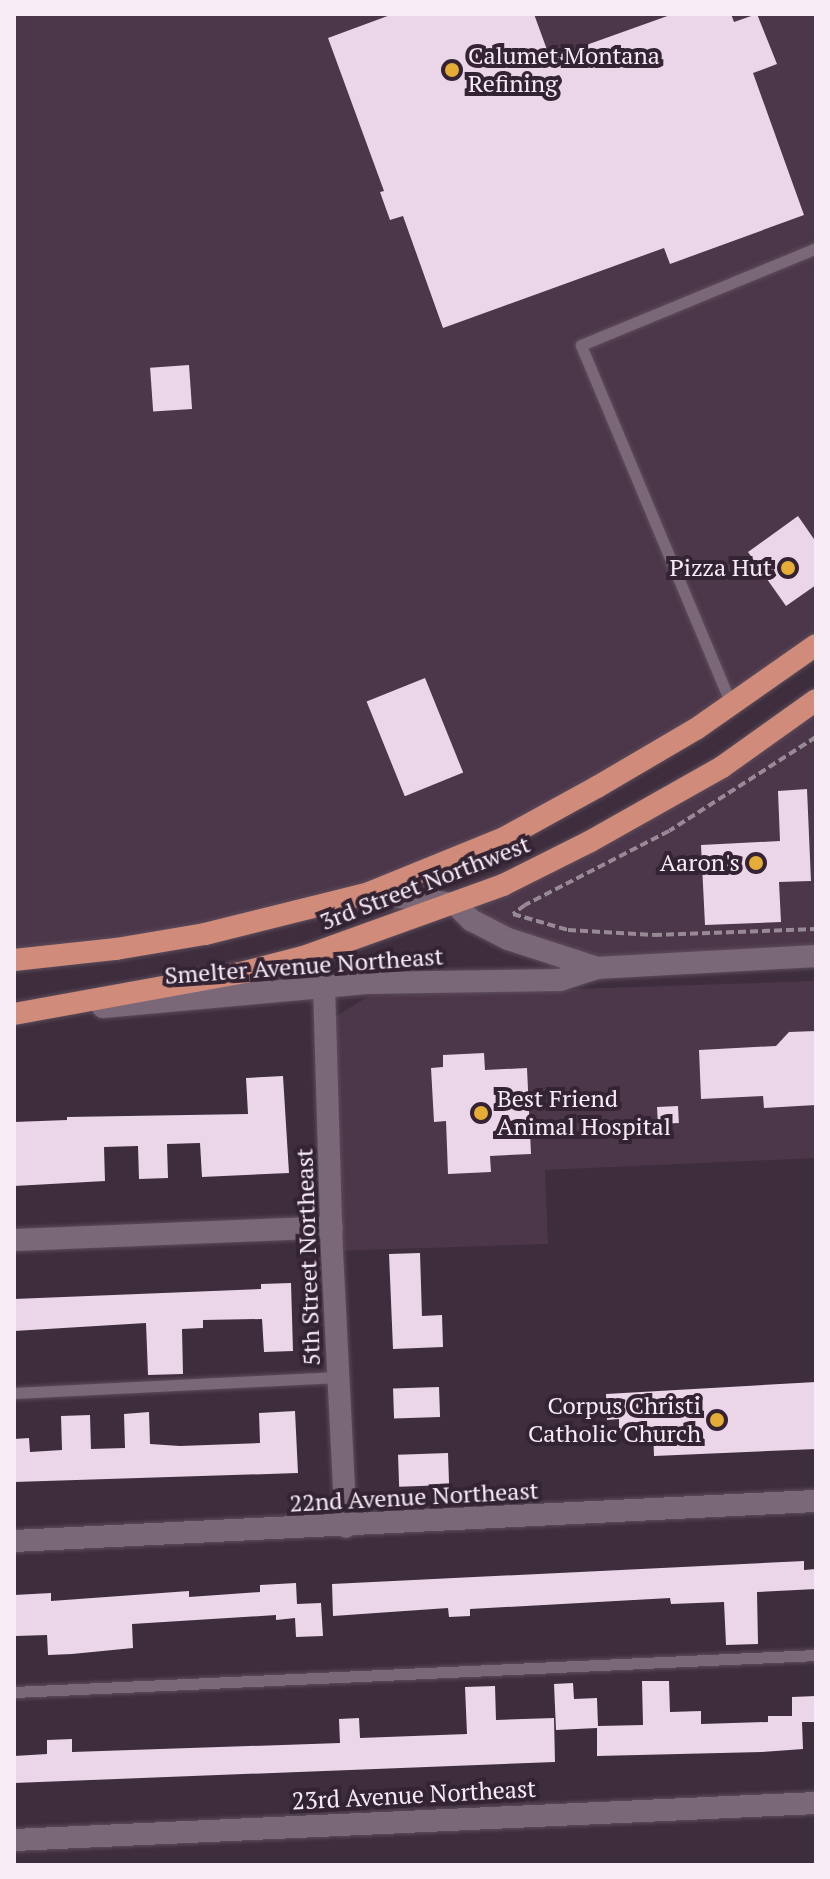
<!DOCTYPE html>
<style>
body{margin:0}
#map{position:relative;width:830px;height:1879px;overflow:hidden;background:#3e2d3d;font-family:"PT Serif",serif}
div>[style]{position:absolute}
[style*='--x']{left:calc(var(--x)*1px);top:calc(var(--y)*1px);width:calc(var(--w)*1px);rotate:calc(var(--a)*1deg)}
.built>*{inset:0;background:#4c364a}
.building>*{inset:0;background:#ebd5e9;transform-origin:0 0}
.path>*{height:4px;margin-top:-2px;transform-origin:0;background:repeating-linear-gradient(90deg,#988997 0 8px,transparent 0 12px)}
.roads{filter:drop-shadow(0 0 2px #5c4d5b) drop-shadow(0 0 2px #5c4d5b)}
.service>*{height:11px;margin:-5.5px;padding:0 5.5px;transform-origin:5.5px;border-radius:5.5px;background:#7a6778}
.minor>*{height:22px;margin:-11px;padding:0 11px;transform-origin:11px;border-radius:11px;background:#7a6778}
.tertiary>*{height:22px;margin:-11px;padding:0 11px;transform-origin:11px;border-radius:11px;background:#7a6778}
.trunk>*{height:22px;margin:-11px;padding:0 11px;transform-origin:11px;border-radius:11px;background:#d08b7a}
.dots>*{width:22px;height:22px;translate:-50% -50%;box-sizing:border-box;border:4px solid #342333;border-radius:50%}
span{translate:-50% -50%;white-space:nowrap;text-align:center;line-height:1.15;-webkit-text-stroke:8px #342333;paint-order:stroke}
.poi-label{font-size:24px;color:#f7ebf6}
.left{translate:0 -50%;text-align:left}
.right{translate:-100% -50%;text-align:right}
.street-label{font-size:24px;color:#f7ebf6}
.frame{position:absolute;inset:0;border:16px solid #f7ebf6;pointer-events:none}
</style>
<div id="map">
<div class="built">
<div style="clip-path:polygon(14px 14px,816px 14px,816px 645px,506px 837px,284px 914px,14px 955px)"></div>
<div style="clip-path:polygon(816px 699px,816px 956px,597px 968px,455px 904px,503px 885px)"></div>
<div style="clip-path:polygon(816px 981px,816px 1158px,545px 1170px,548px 1244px,332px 1251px,325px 1023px,369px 996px)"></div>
</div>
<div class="building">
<div style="clip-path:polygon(393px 14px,534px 14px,550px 58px,673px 14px,731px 14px,734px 22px,757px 14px,777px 64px,753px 73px,804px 215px,670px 264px,664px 248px,443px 328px,403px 216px,390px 220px,380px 192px,384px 191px,328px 38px)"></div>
<div style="left:189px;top:365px;width:44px;height:39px;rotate:86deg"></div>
<div style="clip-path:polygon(798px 516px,816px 542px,816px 585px,786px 606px,748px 552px)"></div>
<div style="left:425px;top:678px;width:102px;height:63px;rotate:68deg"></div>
<div style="clip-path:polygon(807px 789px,811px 881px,779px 882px,781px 922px,705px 925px,701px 845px,780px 841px,778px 791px)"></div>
<div style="clip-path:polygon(816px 1031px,816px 1105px,764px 1108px,763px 1096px,701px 1099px,699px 1050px,776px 1046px,789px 1032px)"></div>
<div style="clip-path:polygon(484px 1053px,485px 1070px,527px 1068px,531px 1154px,490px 1156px,491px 1172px,448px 1174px,446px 1121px,434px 1122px,431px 1068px,443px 1067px,443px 1055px)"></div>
<div style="clip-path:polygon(283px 1076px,289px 1173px,202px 1177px,200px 1143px,167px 1144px,168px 1178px,139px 1179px,138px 1146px,104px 1147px,105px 1181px,14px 1186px,14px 1122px,67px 1120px,67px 1117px,248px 1114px,246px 1078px)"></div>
<div style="left:678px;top:1106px;width:17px;height:21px;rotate:87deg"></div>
<div style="clip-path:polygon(420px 1253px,422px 1316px,442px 1315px,443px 1347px,393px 1349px,389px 1254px)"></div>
<div style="clip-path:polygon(291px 1283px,293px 1351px,264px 1352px,262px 1319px,203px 1320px,203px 1328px,182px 1329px,183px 1374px,148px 1375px,146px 1323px,14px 1331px,14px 1299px,261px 1289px,261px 1284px)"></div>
<div style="clip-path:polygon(816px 1382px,816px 1449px,654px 1456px,653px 1429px,619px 1431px,619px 1419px,607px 1420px,606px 1394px)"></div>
<div style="left:439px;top:1387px;width:30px;height:46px;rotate:88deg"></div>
<div style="clip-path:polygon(295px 1411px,298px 1473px,14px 1482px,14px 1439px,29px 1438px,30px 1452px,62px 1450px,61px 1416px,90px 1415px,91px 1449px,125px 1448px,124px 1414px,149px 1412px,150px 1444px,180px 1446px,260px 1443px,259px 1413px)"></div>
<div style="left:448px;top:1453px;width:32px;height:50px;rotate:88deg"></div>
<div style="clip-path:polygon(804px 1561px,804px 1570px,816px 1569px,816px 1589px,757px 1592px,758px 1644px,726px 1645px,724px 1602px,671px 1604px,670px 1598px,470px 1609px,470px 1616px,449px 1617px,448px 1608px,333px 1616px,332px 1584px)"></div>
<div style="clip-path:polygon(296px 1583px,297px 1604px,321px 1603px,323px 1636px,296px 1637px,295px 1618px,276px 1620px,276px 1615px,132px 1624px,133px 1648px,72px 1654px,48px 1655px,47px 1635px,16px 1636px,14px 1595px,51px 1593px,51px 1601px,189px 1591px,189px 1597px,260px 1592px,260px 1585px)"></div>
<div style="clip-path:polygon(642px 1681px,669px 1681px,670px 1712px,701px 1711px,701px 1724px,768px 1722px,768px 1716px,792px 1716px,792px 1697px,816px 1696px,816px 1722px,802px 1722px,803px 1749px,762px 1752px,597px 1756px,597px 1728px,556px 1730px,554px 1684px,573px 1683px,574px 1699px,597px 1698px,598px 1726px,643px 1725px)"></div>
<div style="clip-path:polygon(495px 1686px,496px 1720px,554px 1718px,555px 1762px,14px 1783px,14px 1756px,47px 1754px,47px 1740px,72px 1739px,72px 1752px,340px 1743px,339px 1719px,359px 1718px,360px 1738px,467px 1734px,465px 1687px)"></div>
</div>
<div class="path">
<div style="--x:816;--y:737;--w:174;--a:147.4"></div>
<div style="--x:669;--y:831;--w:162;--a:152.8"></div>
<div style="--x:525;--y:905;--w:15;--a:143"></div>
<div style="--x:513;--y:914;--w:57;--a:16.2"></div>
<div style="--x:568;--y:930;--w:86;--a:3.3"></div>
<div style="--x:654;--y:935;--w:162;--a:-2.1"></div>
</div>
<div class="roads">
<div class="service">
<div style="--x:731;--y:704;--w:389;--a:-112.7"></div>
<div style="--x:581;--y:345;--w:254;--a:-22.4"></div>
<div style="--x:14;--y:1393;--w:325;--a:-2.8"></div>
<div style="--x:14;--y:1692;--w:803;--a:-2.64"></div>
</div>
<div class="minor">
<div style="--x:324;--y:986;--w:265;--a:88.3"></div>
<div style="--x:332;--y:1251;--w:276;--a:87.1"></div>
<div style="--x:14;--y:1240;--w:318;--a:-2.3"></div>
<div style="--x:14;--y:1541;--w:803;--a:-2.86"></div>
<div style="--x:14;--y:1840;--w:803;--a:-2.64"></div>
</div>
<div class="tertiary">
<div style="--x:369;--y:893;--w:87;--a:7.3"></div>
<div style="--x:455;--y:904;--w:23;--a:45"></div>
<div style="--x:471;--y:920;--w:42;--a:27.2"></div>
<div style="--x:508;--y:939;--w:94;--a:18"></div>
<div style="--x:103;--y:1007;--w:265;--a:-5.2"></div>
<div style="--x:367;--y:983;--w:193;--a:-0.9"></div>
<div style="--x:560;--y:980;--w:39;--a:-18"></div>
<div style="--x:597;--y:968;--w:219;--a:-3.1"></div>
</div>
<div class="trunk">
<div style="--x:14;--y:960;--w:103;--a:-6.2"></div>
<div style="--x:116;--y:949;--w:90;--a:-9.6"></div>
<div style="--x:205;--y:934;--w:169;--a:-14"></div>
<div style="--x:369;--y:893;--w:148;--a:-22.2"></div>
<div style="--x:506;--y:837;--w:104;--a:-28.8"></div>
<div style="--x:597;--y:787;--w:115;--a:-30.4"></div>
<div style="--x:696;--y:729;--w:146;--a:-35"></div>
<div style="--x:14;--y:1014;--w:235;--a:-10.3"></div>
<div style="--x:245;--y:972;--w:60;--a:-14.5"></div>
<div style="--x:303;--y:957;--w:213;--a:-19.8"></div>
<div style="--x:503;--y:885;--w:96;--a:-26.6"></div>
<div style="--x:589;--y:842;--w:153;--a:-29.4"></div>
<div style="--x:722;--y:767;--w:115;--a:-35.5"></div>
</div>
</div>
<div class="dots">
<div style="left:452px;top:70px;background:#e5ad35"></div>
<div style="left:788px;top:568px;background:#e5ad35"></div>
<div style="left:756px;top:863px;background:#e5ad35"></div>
<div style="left:481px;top:1113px;background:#e5ad35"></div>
<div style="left:717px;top:1420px;background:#e5ad35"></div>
</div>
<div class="poi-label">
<span class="left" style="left:468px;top:70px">Calumet Montana<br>Refining</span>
<span class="right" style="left:772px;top:568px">Pizza Hut</span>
<span class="right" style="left:740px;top:863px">Aaron's</span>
<span class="left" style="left:497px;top:1113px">Best Friend<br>Animal Hospital</span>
<span class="right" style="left:701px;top:1420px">Corpus Christi<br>Catholic Church</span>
</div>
<div class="street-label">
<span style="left:425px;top:883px;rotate:-21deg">3rd Street Northwest</span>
<span style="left:304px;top:966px;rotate:-4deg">Smelter Avenue Northeast</span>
<span style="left:308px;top:1257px;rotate:-92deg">5th Street Northeast</span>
<span style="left:414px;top:1497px;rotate:-3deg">22nd Avenue Northeast</span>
<span style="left:414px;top:1795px;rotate:-3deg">23rd Avenue Northeast</span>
</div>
<div class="frame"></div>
</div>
